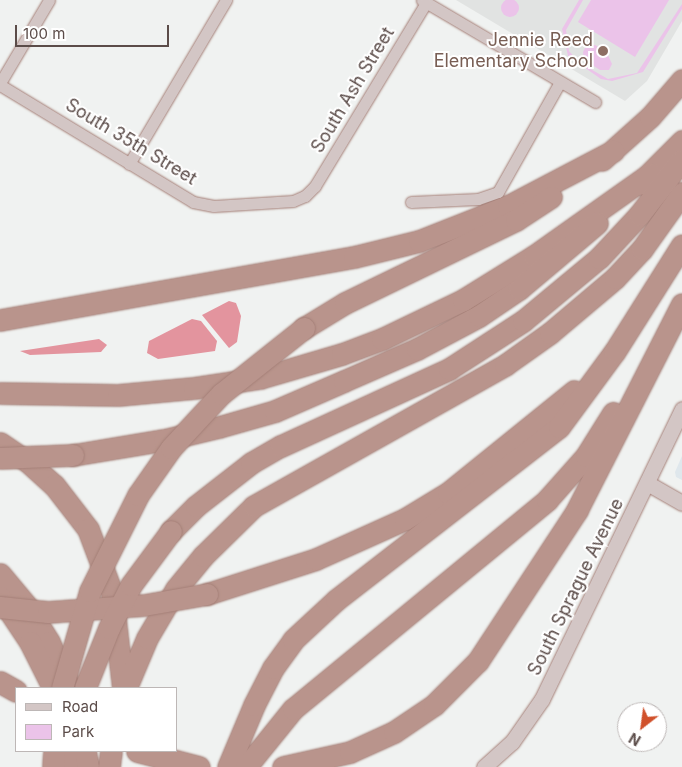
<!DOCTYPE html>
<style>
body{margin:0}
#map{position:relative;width:682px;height:767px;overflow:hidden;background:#f0f2f1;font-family:Inter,sans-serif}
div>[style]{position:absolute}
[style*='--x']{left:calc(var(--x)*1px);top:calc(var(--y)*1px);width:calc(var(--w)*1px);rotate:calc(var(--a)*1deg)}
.commercial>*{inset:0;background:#dfe7ec}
.education>*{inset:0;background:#e1e3e2}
.green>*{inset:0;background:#ebc3e9}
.round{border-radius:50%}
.water>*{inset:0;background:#e3949e}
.roads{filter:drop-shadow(0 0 1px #a58078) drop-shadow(0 0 1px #a58078)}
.minor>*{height:11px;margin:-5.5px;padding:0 5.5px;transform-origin:5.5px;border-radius:5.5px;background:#d3c6c5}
.tertiary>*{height:15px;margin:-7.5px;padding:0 7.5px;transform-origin:7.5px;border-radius:7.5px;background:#d3c6c5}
.motorway>*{height:21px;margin:-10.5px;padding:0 10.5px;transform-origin:10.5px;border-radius:10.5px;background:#b9948c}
.bridges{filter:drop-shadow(0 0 1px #a58078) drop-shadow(0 0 1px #a58078)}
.motorway-bridge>*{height:21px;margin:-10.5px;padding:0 10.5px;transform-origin:10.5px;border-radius:10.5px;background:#b9948c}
.dots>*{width:14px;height:14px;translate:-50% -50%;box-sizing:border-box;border:2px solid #fff;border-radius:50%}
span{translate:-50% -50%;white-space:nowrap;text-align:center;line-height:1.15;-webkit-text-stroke:4px #fff;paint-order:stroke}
.education-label{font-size:18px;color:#785e54}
.right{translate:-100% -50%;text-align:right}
.street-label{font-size:18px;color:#5b4c49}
.legend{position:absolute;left:15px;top:687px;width:162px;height:65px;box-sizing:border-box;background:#fff;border:1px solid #bdb7b6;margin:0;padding:6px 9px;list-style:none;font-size:15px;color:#5b4c49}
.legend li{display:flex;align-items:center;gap:10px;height:25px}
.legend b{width:25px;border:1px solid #bdb7b6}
.north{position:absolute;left:617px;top:702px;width:50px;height:50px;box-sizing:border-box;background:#fff;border:1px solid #bdb7b6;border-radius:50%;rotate:210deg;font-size:14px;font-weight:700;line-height:20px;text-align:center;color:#5b4c49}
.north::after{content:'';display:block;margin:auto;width:18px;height:22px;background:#d0512b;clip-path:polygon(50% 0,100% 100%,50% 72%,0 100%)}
.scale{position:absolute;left:15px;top:25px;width:154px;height:22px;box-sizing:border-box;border:2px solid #5b4c49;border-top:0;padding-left:6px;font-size:15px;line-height:18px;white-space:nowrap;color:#5b4c49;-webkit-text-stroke:4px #fff;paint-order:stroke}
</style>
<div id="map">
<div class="commercial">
<div style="clip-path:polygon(682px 456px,682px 480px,676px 477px,675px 472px)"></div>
</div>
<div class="education">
<div style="clip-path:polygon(456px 0,682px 0,682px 21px,647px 81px,625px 101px)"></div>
</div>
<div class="green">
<div class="round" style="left:501px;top:-1px;width:18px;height:18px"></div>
<div style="clip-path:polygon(579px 0,583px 0,566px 30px,569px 51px,580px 63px,608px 79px,637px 73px,682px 4px,682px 9px,643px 72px,612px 81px,601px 79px,568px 56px,562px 29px)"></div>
<div style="clip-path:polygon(591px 0,669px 0,635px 57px,578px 22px)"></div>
<div style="clip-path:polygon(595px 45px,606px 51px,612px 64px,609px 70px,600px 70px,584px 60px,583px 52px,586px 46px)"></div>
</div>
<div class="water">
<div style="clip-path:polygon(229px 301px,236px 303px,241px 316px,237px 342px,229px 348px,202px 315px)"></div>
<div style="clip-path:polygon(192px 319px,201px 321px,217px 341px,215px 351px,158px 359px,147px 353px,149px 341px)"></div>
<div style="clip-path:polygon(99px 339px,107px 345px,101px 352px,30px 355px,20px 351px)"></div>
</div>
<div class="roads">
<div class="minor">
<div style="--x:422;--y:0;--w:201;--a:30.5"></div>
<div style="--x:0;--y:83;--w:96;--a:-59.4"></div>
<div style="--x:0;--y:85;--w:226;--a:31.2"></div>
<div style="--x:193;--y:202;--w:21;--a:11"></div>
<div style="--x:214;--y:206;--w:79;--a:-3.6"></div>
<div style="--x:293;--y:201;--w:13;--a:-23"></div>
<div style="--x:305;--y:196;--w:14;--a:-45"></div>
<div style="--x:315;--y:186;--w:214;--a:-58.8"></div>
<div style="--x:129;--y:164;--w:191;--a:-59.4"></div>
<div style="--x:411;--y:202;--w:67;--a:-2.6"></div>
<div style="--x:478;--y:199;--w:21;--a:-19"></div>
<div style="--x:498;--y:192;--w:126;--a:-60.6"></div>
</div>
<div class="tertiary">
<div style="--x:647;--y:483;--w:40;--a:29.7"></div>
<div style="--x:484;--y:767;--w:38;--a:-42"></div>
<div style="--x:512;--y:742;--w:52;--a:-55.1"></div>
<div style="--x:542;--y:699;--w:322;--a:-64.2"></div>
</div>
<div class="motorway">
<div style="--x:602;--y:160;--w:64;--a:-41.9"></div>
<div style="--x:650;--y:117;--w:49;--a:-49.1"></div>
<div style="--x:639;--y:184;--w:61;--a:-45"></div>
<div style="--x:0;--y:320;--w:360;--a:-10.1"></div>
<div style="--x:354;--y:257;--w:67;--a:-13.8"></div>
<div style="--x:419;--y:241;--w:96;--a:-21.5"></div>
<div style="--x:508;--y:206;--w:119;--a:-27.6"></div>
<div style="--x:304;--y:328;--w:48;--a:-31.4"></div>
<div style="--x:345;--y:303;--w:190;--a:-25.9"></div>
<div style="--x:516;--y:220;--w:42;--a:-33.3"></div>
<div style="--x:0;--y:393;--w:118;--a:1"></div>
<div style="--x:118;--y:395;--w:76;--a:-5.3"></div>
<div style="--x:194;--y:388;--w:67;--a:-8.6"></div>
<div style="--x:260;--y:378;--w:85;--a:-16.3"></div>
<div style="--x:342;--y:354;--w:43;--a:-20.6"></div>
<div style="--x:382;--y:339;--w:90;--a:-25.7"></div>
<div style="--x:463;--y:300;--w:84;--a:-31.8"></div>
<div style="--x:534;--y:256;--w:142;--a:-35.3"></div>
<div style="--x:0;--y:443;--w:32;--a:34"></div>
<div style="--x:27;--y:461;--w:36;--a:42"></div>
<div style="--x:54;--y:485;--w:56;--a:52.3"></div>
<div style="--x:88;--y:529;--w:68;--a:69.4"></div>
<div style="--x:112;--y:593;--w:96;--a:83.4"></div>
<div style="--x:73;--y:455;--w:92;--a:-9.4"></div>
<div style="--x:164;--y:440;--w:57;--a:-13.3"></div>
<div style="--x:219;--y:427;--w:58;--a:-15.9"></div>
<div style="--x:275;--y:411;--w:75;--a:-23.5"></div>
<div style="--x:344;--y:381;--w:80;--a:-23.7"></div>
<div style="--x:417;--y:349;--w:70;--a:-28"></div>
<div style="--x:479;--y:316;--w:48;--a:-34"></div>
<div style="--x:519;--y:289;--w:102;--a:-40.2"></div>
<div style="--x:171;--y:531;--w:35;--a:-45"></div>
<div style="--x:196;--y:506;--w:70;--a:-38"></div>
<div style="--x:251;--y:463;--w:34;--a:-30"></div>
<div style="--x:281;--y:446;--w:185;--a:-24.6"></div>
<div style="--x:449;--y:369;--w:88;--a:-33"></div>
<div style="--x:523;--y:321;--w:99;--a:-39.7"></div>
<div style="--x:599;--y:258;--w:59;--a:-47.1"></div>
<div style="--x:639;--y:215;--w:70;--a:-52"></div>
<div style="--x:0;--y:574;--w:40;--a:50"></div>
<div style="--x:26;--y:605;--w:44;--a:58.1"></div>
<div style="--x:49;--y:642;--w:51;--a:65.5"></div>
<div style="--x:207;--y:594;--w:114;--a:-17.8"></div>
<div style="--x:316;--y:559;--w:98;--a:-24.2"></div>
<div style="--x:405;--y:519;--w:50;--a:-31.2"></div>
<div style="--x:448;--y:493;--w:162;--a:-39"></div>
<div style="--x:0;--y:597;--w:54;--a:56.3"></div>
<div style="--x:30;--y:642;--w:51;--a:63.4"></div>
<div style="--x:0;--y:682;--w:18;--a:29"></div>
<div style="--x:126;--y:688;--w:54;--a:-67.2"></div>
<div style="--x:147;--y:638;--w:57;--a:-59.4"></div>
<div style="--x:176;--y:589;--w:43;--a:-50.7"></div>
<div style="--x:203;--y:556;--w:71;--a:-44.4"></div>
<div style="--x:254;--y:506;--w:288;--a:-29.3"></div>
<div style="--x:505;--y:365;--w:55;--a:-35.4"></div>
<div style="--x:550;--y:333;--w:85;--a:-40.2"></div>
<div style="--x:615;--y:278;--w:40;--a:-47"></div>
<div style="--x:642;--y:249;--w:69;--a:-54.5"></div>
<div style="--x:68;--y:751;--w:16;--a:83"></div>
<div style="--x:85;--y:751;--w:16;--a:79"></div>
<div style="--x:137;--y:751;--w:64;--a:14.5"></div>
<div style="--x:53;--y:767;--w:16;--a:-86"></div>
<div style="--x:109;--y:767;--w:16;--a:-83"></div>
<div style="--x:228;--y:767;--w:67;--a:-67.2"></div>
<div style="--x:254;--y:705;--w:42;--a:-62.8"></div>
<div style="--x:273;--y:668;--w:34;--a:-54"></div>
<div style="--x:293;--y:640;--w:59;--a:-42.9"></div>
<div style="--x:336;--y:600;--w:282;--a:-37.8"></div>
<div style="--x:559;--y:427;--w:94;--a:-53.6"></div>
<div style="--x:615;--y:351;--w:125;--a:-57.7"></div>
<div style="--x:246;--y:767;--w:75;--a:-51"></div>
<div style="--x:293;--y:709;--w:329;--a:-39.4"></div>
<div style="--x:547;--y:500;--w:59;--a:-48.4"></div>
<div style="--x:586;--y:456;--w:51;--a:-57.9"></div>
<div style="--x:283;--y:767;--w:69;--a:-12.6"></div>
<div style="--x:350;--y:752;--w:48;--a:-24.4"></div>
<div style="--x:394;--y:732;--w:48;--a:-34"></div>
<div style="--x:434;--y:705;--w:62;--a:-45"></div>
<div style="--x:478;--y:661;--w:181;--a:-56.7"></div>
<div style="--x:577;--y:510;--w:231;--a:-63"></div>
</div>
</div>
<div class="bridges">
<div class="motorway-bridge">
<div style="--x:0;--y:458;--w:73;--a:-2.4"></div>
<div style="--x:0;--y:607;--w:48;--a:5.9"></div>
<div style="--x:48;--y:612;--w:96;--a:-4.2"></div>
<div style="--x:144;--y:605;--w:64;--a:-9.9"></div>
<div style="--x:62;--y:688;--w:101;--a:-73.9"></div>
<div style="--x:90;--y:591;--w:107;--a:-63.4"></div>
<div style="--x:138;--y:495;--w:57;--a:-54.9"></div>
<div style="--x:171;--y:448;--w:74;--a:-47.2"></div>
<div style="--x:221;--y:394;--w:106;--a:-38.5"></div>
<div style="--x:85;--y:688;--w:65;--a:-68.2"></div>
<div style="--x:109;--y:628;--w:48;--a:-62.9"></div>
<div style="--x:131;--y:585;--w:67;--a:-53.5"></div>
</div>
</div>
<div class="dots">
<div style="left:603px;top:51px;background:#8d6e63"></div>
</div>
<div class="education-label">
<span class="right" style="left:593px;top:51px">Jennie Reed<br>Elementary School</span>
</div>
<div class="street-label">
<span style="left:353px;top:90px;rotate:-59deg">South Ash Street</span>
<span style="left:131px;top:142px;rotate:31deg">South 35th Street</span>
<span style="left:576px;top:587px;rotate:-64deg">South Sprague Avenue</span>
</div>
<ul class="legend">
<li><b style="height:6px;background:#d3c6c5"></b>Road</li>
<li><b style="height:14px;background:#ebc3e9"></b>Park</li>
</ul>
<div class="north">N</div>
<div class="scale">100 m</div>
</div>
